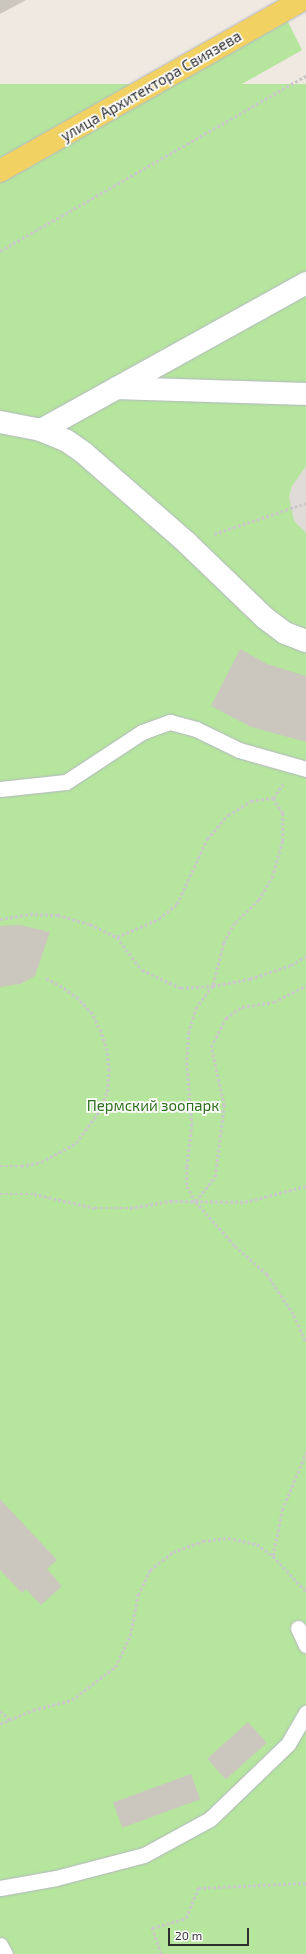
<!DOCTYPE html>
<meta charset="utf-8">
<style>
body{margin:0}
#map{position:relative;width:306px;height:1954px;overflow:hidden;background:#efe9e1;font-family:"Exo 2",sans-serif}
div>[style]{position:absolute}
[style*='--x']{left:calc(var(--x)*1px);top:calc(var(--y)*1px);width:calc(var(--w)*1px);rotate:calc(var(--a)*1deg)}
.green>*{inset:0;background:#b6e59e;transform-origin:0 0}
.plaza>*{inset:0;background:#dfdcd8}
.building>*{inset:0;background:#cbc7bf;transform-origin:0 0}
.path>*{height:2.5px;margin-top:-1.25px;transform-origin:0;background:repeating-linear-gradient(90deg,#c9c9c9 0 3px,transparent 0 5px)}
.roads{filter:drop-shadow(0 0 1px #b4b7c1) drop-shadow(0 0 1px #b4b7c1)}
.lane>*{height:15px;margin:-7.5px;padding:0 7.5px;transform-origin:7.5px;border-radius:7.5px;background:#fff}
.street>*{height:22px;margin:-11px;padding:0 11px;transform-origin:11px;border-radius:11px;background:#fff}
.primary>*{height:22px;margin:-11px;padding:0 11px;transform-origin:11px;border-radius:11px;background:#f2d163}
span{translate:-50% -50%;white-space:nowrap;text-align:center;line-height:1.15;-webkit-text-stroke:3.5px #fff;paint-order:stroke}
.street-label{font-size:15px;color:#2e2e2e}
.park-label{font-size:15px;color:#2c6e1b}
.scale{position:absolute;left:168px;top:1928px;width:81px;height:18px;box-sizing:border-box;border:2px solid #2e2e2e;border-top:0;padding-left:5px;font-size:12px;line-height:14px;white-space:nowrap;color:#2e2e2e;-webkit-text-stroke:3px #fff;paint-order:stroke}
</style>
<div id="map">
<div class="green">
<div style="clip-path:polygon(286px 18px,302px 50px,122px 152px,114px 138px,133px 126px,123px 108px)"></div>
<div style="left:306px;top:84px;width:1870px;height:352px;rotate:90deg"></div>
</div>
<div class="plaza">
<div style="clip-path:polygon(306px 466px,306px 533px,294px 521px,289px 497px,292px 486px)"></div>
</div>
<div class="building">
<div style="clip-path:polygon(0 0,26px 0,0 14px)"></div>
<div style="clip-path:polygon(240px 649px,267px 664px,306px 676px,306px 742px,251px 727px,211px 706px)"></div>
<div style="clip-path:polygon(20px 925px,50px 932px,35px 976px,20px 984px,0 987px,0 926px)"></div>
<div style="clip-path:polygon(0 1499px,57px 1560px,47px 1569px,62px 1586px,41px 1605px,26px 1589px,22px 1593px,0 1570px)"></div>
<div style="left:248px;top:1722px;width:28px;height:55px;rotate:48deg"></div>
<div style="left:191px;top:1774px;width:27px;height:83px;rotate:70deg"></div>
</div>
<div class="path">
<div style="--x:0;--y:251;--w:353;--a:-29.8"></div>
<div style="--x:214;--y:534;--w:97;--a:-18.6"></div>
<div style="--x:273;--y:798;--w:18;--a:56"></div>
<div style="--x:283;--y:813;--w:28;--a:90"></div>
<div style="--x:283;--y:841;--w:36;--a:106"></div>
<div style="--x:273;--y:876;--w:28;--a:120"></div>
<div style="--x:259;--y:900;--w:33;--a:136"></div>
<div style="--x:235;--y:923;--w:23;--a:119"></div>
<div style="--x:224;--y:943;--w:44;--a:104.3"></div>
<div style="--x:213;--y:986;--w:26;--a:127"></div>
<div style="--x:197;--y:1007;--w:26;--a:108"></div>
<div style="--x:189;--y:1032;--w:31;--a:94"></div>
<div style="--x:187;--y:1063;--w:61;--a:85.3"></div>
<div style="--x:192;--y:1124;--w:43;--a:96.6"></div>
<div style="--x:187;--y:1167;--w:19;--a:90"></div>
<div style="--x:187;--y:1186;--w:18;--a:61"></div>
<div style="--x:196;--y:1202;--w:59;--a:48.4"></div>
<div style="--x:235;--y:1246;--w:43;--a:41.2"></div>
<div style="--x:267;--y:1274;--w:49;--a:56.6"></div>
<div style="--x:294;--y:1315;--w:30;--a:66"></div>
<div style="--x:0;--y:919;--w:30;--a:-9"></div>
<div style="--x:30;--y:914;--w:28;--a:2"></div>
<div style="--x:58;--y:915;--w:33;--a:16"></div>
<div style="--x:90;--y:924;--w:30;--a:26"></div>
<div style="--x:117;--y:937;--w:41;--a:52.9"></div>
<div style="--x:142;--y:970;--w:43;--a:24.8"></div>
<div style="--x:181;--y:988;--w:32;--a:-4"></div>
<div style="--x:213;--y:986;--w:38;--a:-11"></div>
<div style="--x:250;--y:979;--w:43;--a:-18.9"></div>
<div style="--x:291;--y:965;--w:17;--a:-31"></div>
<div style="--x:117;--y:937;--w:46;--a:-23.2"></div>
<div style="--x:159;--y:919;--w:23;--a:-40"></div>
<div style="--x:177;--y:904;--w:72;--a:-65.2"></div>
<div style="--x:207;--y:839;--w:32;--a:-49"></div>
<div style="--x:228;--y:815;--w:27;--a:-31"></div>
<div style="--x:251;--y:801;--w:22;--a:-8"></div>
<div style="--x:273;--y:798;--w:17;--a:-54"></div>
<div style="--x:0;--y:1166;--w:21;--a:0"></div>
<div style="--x:21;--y:1166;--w:20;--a:-11"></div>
<div style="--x:41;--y:1162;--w:40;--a:-28"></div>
<div style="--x:76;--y:1143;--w:41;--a:-54"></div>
<div style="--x:100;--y:1110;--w:19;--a:-69"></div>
<div style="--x:107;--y:1092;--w:21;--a:-85"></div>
<div style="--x:109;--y:1071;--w:20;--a:-96"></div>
<div style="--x:107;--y:1051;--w:20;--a:-108"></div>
<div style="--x:101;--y:1032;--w:20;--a:-117"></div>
<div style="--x:92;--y:1014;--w:21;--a:-133"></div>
<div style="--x:78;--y:999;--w:20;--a:-143"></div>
<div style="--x:62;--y:987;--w:20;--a:-153"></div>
<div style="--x:0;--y:1194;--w:34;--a:0"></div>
<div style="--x:34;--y:1194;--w:63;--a:12.9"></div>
<div style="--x:95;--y:1208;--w:35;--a:0"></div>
<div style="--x:130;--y:1208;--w:41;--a:-9.9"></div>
<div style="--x:170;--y:1201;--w:75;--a:0.8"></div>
<div style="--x:245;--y:1202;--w:63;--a:-14.7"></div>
<div style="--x:196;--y:1201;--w:31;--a:-52"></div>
<div style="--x:215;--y:1177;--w:72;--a:-82.8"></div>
<div style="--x:224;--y:1106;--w:60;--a:-102.4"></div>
<div style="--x:211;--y:1047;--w:33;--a:-63"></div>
<div style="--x:226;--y:1018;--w:19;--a:-35"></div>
<div style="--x:242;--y:1007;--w:32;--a:-9"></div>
<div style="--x:274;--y:1002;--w:36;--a:-27"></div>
<div style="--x:273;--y:1556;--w:47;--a:-78.9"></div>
<div style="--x:282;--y:1510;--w:62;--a:-67.2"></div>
<div style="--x:0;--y:1711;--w:14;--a:39"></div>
<div style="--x:0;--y:1724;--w:36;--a:-23"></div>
<div style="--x:33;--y:1710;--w:40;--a:-14.4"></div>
<div style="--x:72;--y:1700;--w:54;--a:-37.5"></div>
<div style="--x:115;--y:1667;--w:34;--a:-64"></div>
<div style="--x:130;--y:1636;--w:42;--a:-79"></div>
<div style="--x:138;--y:1595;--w:28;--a:-64"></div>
<div style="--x:150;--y:1570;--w:29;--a:-38"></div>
<div style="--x:173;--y:1552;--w:32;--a:-20"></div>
<div style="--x:203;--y:1541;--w:25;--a:-7"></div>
<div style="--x:228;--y:1538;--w:30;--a:12"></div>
<div style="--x:257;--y:1544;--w:20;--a:37"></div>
<div style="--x:273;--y:1556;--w:48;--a:46.7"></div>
<div style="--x:161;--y:1954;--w:28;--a:-109"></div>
<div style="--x:152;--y:1928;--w:35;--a:-16"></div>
<div style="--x:186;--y:1918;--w:32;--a:-68"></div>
<div style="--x:198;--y:1888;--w:108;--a:-2.7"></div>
</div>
<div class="roads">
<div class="lane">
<div style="--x:0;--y:789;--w:66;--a:-6.1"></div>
<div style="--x:66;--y:782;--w:91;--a:-33.3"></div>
<div style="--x:142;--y:732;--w:30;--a:-20"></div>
<div style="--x:170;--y:722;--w:27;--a:15"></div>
<div style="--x:196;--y:729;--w:48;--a:26"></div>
<div style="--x:239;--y:750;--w:70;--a:15.8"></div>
<div style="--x:298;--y:1628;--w:19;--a:65"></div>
<div style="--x:0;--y:1888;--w:57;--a:-10.1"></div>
<div style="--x:56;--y:1878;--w:91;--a:-14.6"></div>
<div style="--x:144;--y:1855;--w:75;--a:-28.6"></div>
<div style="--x:210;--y:1819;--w:108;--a:-43.9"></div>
<div style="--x:288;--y:1744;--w:36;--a:-60"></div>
<div style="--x:0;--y:1945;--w:10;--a:61"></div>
</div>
<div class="street">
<div style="--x:117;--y:388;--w:189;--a:1.8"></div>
<div style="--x:0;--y:422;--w:42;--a:11"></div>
<div style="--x:41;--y:430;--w:28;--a:23"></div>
<div style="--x:67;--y:441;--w:21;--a:35"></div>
<div style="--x:84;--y:453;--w:137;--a:41.1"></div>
<div style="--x:187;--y:543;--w:108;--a:43.9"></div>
<div style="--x:265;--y:618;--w:25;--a:37"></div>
<div style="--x:285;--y:633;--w:22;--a:21"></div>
<div style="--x:41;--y:430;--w:303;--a:-29"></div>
</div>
<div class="primary">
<div style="--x:0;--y:171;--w:347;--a:-29.5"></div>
</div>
</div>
<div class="street-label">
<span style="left:151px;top:86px;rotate:-30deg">улица Архитектора Свиязева</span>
</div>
<div class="park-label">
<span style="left:153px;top:1106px">Пермский зоопарк</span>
</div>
<div class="scale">20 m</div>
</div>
